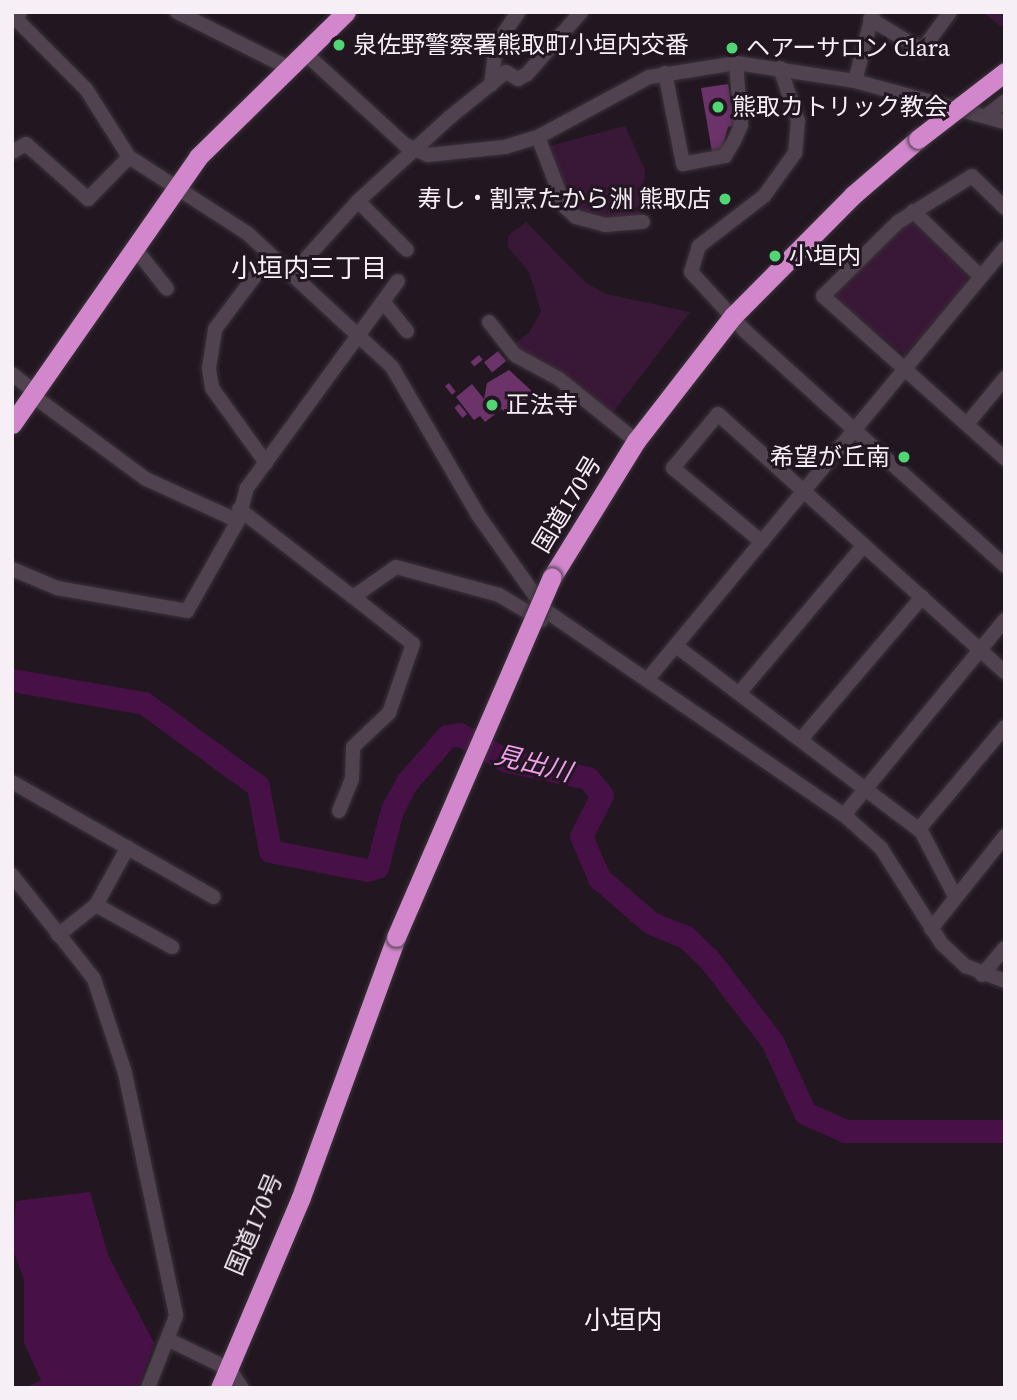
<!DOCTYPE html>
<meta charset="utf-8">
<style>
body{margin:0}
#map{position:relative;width:1017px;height:1400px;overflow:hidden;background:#221721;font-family:"Source Serif 4","Noto Sans JP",serif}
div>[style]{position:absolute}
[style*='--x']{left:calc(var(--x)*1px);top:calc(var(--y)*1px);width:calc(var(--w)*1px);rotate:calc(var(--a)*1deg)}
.green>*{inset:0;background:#381836}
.water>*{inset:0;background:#471046}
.river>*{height:23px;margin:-11.5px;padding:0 11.5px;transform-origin:11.5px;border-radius:11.5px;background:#471046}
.building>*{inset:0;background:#6b3369;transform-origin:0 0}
.roads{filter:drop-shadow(0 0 2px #3a3339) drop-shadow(0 0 2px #3a3339)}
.minor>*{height:14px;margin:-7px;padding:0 7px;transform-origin:7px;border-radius:7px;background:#50434f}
.highway>*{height:19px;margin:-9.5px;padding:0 9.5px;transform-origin:9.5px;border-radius:9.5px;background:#d287cd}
.bridges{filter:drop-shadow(0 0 2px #3a3339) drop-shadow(0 0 2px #3a3339)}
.highway-bridge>*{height:19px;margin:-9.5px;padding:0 9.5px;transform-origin:9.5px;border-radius:9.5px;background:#d287cd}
.dots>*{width:19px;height:19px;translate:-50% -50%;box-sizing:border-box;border:4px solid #221721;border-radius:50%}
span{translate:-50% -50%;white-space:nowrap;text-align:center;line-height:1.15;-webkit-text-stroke:6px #221721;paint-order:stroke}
.poi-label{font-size:24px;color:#f7eff6}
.left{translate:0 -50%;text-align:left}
.right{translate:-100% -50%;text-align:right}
.street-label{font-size:24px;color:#f7eff6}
.neighbourhood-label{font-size:26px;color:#f7eff6}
.water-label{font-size:26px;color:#f09deb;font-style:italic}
.frame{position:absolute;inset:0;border:14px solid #f7eff6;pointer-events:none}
</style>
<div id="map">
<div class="green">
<div style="clip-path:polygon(983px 12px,1005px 12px,1005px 26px,1000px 26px)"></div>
<div style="clip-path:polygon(625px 126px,645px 170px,640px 220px,601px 222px,569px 207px,545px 147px)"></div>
<div style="clip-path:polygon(526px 222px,586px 283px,606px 294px,690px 312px,610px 416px,511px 346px,529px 333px,541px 311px,529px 272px,508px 247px,508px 236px)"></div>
<div style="clip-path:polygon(907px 223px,917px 224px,967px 273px,966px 284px,905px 355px,836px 300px,838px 289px)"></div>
</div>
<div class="water">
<div style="clip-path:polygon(90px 1192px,108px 1255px,154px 1343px,138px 1388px,25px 1388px,41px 1380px,24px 1343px,24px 1280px,12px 1247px,16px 1201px)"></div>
</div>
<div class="river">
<div style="--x:12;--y:680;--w:134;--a:9.9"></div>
<div style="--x:144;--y:703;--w:141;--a:36.1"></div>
<div style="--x:258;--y:786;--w:66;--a:79.5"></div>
<div style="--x:270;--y:851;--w:99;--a:11.1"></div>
<div style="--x:367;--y:870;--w:10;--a:-17"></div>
<div style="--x:377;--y:867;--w:59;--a:-75.3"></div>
<div style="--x:392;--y:810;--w:32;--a:-62"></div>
<div style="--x:407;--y:782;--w:61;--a:-49"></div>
<div style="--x:447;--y:736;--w:12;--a:-9"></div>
<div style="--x:459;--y:734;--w:55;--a:29.4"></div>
<div style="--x:507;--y:761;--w:83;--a:11.9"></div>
<div style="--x:588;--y:778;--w:22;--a:51"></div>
<div style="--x:602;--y:795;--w:46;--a:117.1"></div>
<div style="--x:581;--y:836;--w:46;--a:66.8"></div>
<div style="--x:599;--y:878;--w:69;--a:40.9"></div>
<div style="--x:651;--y:923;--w:38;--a:22"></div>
<div style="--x:686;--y:937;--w:32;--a:44"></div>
<div style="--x:709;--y:959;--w:103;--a:52.5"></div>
<div style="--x:772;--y:1041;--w:79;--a:65.4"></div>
<div style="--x:805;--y:1113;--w:44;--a:24.2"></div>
<div style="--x:845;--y:1131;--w:160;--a:0"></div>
</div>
<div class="building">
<div style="clip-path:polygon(728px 84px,735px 125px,728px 127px,722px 150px,712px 152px,701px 88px)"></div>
<div style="left:498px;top:351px;width:13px;height:18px;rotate:51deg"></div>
<div style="left:479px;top:355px;width:6px;height:11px;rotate:51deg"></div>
<div style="clip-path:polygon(509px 370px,534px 393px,507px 415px,502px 409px,485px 422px,480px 416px,474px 420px,456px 397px,472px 384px,484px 399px,487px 383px)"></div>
<div style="left:449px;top:383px;width:11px;height:5px;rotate:52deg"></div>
<div style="left:459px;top:404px;width:13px;height:6px;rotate:51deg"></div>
</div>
<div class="roads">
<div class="minor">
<div style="--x:20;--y:12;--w:8;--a:130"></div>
<div style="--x:15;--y:18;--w:100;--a:45"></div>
<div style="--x:86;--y:89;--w:80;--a:57.7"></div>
<div style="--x:129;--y:157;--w:140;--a:32.8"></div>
<div style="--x:247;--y:233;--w:197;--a:42.7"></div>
<div style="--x:392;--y:367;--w:171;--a:59.8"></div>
<div style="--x:478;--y:515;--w:118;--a:54.7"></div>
<div style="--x:546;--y:611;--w:361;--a:34.4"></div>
<div style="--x:844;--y:815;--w:50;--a:41.7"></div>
<div style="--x:881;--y:848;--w:114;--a:57.6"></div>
<div style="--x:942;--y:944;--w:33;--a:43"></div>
<div style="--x:966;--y:966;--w:42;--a:21"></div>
<div style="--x:177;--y:12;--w:127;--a:26.6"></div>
<div style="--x:870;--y:19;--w:61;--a:30.8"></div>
<div style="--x:922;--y:50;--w:47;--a:-53.6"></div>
<div style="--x:307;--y:55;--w:132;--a:42.5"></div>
<div style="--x:404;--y:144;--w:26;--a:25"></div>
<div style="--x:428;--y:155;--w:77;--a:-5.9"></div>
<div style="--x:505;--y:147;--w:34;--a:-17"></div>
<div style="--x:538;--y:137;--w:126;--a:-28.4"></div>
<div style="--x:649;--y:77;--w:88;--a:-9.1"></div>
<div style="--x:736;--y:63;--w:120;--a:8.6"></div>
<div style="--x:855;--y:81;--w:156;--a:15.3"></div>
<div style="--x:780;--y:68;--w:56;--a:71.2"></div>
<div style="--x:798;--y:121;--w:32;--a:95"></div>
<div style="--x:795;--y:153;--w:53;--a:125.8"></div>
<div style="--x:764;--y:196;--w:82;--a:142.4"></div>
<div style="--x:699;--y:246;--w:27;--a:107"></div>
<div style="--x:691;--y:272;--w:80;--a:47.5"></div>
<div style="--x:745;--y:331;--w:350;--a:42.1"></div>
<div style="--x:665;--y:73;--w:93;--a:78.8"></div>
<div style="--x:683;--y:164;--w:43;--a:-10.8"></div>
<div style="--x:725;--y:156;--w:17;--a:-59"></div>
<div style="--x:734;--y:141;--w:17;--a:-66"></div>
<div style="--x:741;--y:125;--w:62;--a:-94.6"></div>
<div style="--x:855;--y:81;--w:70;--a:-75.2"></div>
<div style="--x:491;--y:85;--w:40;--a:-82.9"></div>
<div style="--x:496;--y:45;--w:40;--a:-56"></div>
<div style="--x:986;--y:116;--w:24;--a:-38"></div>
<div style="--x:538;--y:137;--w:75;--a:68.9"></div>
<div style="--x:565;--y:207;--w:15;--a:42"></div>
<div style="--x:576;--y:217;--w:30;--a:15"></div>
<div style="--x:605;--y:225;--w:38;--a:-5"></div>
<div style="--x:12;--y:152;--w:16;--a:-30"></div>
<div style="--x:26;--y:144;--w:83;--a:41.6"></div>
<div style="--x:88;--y:199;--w:59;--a:-45.7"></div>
<div style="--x:358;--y:201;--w:69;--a:45"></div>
<div style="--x:1005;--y:208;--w:46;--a:-135.9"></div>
<div style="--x:972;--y:176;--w:87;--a:148.1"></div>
<div style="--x:898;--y:222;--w:105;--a:135.4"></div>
<div style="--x:823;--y:296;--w:244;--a:41.8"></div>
<div style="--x:913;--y:211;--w:93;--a:44.1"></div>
<div style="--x:134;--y:247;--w:53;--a:51.8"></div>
<div style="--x:291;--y:275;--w:100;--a:-47.8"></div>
<div style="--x:358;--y:201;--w:125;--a:-42.4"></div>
<div style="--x:450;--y:117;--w:72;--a:-38.8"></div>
<div style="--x:506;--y:72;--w:14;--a:30"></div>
<div style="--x:518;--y:79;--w:10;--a:-29"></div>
<div style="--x:527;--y:74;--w:82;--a:-48.9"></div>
<div style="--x:385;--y:304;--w:35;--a:51"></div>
<div style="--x:489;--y:322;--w:42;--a:51.8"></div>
<div style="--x:515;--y:355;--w:50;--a:28.6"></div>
<div style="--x:559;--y:379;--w:99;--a:38.8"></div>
<div style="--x:12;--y:374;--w:28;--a:38"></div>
<div style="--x:32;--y:395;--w:142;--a:36.4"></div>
<div style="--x:146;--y:479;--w:101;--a:24.5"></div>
<div style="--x:967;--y:424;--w:60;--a:-50.4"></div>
<div style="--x:266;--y:463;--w:92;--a:-125.8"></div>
<div style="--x:212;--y:388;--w:20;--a:-99"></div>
<div style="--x:209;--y:368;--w:39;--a:-81"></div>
<div style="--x:215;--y:329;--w:91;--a:-53"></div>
<div style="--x:239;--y:509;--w:144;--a:37.7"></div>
<div style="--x:353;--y:597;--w:52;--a:-34.9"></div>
<div style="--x:396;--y:567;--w:107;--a:15.2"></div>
<div style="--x:499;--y:595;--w:49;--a:30.8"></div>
<div style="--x:762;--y:542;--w:116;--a:-140.3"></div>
<div style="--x:673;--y:468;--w:70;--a:-50.2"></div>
<div style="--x:718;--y:414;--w:386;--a:42"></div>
<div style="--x:12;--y:569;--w:49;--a:22.9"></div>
<div style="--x:57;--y:588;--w:132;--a:10"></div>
<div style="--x:187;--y:611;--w:103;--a:-60.5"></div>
<div style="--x:238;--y:521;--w:34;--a:-75"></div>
<div style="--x:247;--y:488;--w:256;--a:-53.9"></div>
<div style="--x:676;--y:646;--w:307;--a:37.1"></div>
<div style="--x:921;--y:831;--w:73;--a:62.4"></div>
<div style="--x:647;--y:680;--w:561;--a:-50.35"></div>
<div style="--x:741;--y:691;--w:191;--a:-49.9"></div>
<div style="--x:803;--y:737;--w:184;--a:-49.6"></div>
<div style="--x:12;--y:782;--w:232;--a:29.7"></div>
<div style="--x:339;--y:811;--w:35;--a:-68"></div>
<div style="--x:352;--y:778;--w:31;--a:-88"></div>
<div style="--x:353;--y:747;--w:50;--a:-43.4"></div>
<div style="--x:389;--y:713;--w:73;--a:-70.8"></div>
<div style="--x:413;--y:644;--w:76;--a:-141.9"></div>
<div style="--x:844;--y:815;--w:253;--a:-50.5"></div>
<div style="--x:919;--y:829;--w:133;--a:-49.9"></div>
<div style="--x:12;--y:875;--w:132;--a:51.7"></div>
<div style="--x:94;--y:979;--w:99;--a:71.7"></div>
<div style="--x:125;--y:1073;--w:248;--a:78.1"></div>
<div style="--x:176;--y:1316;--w:77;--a:111.3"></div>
<div style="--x:96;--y:905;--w:87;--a:28.9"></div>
<div style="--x:931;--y:929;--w:119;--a:-51.5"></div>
<div style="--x:58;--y:935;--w:48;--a:-38.3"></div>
<div style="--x:96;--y:905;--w:66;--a:-61.1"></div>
<div style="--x:982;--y:975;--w:35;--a:-50"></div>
<div style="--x:169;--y:1340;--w:67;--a:25.8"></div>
<div style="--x:229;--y:1369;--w:23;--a:56"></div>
</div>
<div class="highway">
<div style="--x:12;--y:424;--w:325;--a:-55.1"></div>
<div style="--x:198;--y:157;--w:207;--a:-44.4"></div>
<div style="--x:552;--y:577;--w:160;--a:-58.3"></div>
<div style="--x:636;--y:441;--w:158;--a:-52.2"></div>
<div style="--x:733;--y:316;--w:170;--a:-45.2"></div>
<div style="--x:853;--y:195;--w:86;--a:-40.7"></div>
<div style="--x:220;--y:1388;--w:207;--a:-67"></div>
<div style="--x:301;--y:1197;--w:277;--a:-69.9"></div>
</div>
</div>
<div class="bridges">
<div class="highway-bridge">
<div style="--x:918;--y:139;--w:110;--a:-37.6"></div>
<div style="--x:396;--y:937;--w:392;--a:-66.6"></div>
</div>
</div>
<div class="dots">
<div style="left:339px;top:45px;background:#51d674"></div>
<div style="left:732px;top:48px;background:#51d674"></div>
<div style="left:718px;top:107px;background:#51d674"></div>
<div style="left:725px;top:199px;background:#51d674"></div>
<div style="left:775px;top:256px;background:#51d674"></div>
<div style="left:492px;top:405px;background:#51d674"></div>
<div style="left:904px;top:457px;background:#51d674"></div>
</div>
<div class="poi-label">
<span class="left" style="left:353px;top:45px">泉佐野警察署熊取町小垣内交番</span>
<span class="left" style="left:746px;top:48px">ヘアーサロン Clara</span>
<span class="left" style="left:732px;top:107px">熊取カトリック教会</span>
<span class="right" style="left:711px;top:199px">寿し・割烹たから洲 熊取店</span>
<span class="left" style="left:789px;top:256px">小垣内</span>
<span class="left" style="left:506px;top:405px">正法寺</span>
<span class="right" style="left:890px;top:457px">希望が丘南</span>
</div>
<div class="street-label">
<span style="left:567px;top:504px;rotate:-59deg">国道170号</span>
<span style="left:254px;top:1224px;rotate:-67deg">国道170号</span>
</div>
<div class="neighbourhood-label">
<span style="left:309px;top:269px">小垣内三丁目</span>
<span style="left:623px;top:1321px">小垣内</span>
</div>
<div class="water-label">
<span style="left:533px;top:764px;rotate:14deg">見出川</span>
</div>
<div class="frame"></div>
</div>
